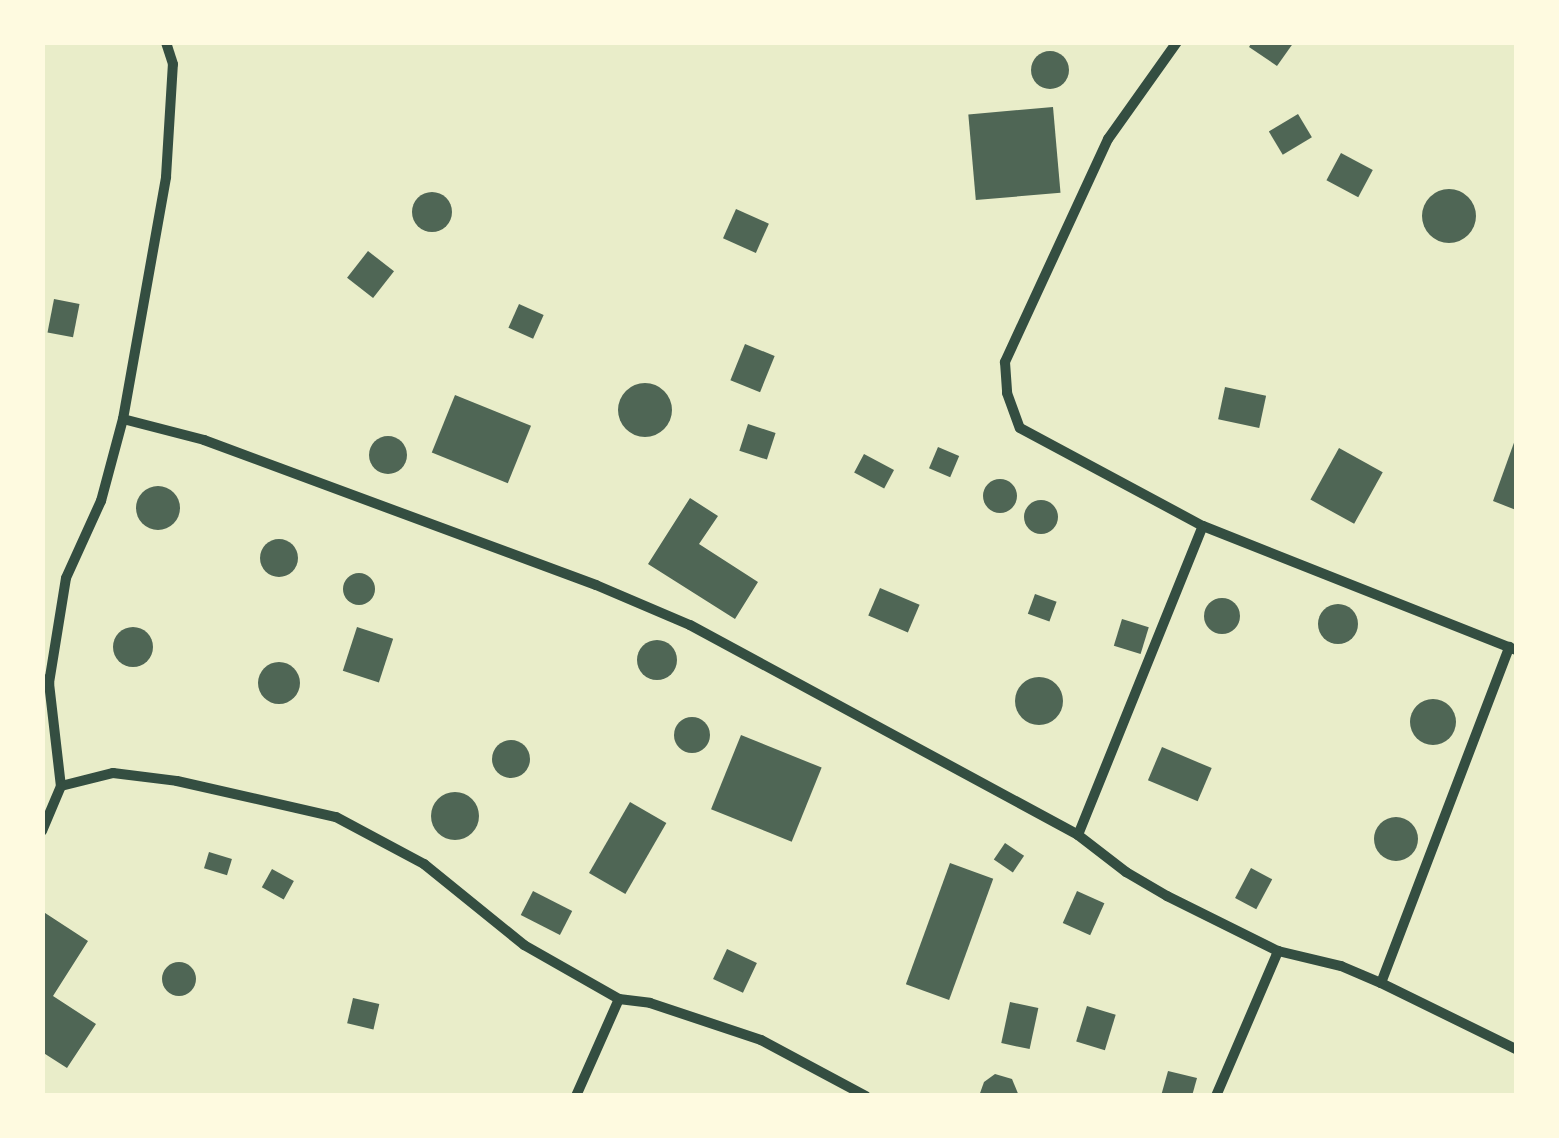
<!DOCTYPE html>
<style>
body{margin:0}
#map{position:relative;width:1559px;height:1138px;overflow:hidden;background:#e9edc9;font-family:Karla,sans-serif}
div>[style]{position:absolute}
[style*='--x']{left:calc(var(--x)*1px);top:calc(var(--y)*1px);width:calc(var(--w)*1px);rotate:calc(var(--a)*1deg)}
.building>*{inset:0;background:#4f6655;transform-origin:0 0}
.round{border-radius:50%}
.minor>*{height:10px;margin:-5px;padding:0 5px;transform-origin:5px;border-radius:5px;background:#344e41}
span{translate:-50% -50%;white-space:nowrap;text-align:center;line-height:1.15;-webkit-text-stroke:8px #fefae0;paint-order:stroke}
.frame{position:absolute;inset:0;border:45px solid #fefae0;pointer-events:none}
</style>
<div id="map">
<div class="building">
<div style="clip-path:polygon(1252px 42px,1294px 42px,1277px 66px,1249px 47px)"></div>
<div class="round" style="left:1031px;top:51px;width:38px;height:38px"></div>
<div style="left:1053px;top:107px;width:86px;height:85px;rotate:85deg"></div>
<div style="left:1298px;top:114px;width:27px;height:34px;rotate:59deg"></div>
<div style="left:1341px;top:153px;width:36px;height:31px;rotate:28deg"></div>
<div class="round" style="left:1422px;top:189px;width:54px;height:54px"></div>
<div class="round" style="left:412px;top:192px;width:40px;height:40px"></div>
<div style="left:736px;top:209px;width:36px;height:32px;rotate:24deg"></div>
<div style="left:368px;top:251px;width:33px;height:34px;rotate:38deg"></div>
<div style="left:54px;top:299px;width:26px;height:34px;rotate:11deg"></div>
<div style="left:519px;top:304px;width:27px;height:26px;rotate:24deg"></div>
<div style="left:745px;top:344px;width:32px;height:39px;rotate:22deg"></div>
<div class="round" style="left:618px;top:383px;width:54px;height:54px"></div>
<div style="left:1225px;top:387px;width:42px;height:33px;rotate:12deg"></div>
<div style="left:455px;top:395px;width:82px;height:62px;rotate:22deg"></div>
<div style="left:748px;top:424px;width:29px;height:28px;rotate:18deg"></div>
<div class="round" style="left:369px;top:436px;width:38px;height:38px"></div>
<div style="clip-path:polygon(1516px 437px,1516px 510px,1493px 501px)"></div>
<div style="left:938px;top:447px;width:23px;height:23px;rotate:23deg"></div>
<div style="left:1339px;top:448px;width:50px;height:59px;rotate:29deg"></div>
<div style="left:864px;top:454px;width:34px;height:21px;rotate:28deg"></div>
<div class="round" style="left:983px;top:479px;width:34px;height:34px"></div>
<div class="round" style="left:136px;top:486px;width:44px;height:44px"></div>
<div style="clip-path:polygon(690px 498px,718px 516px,699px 544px,758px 582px,735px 619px,648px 564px)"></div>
<div class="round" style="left:1024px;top:500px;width:34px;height:34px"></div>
<div class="round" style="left:260px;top:539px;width:38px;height:38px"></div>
<div class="round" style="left:343px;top:573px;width:32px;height:32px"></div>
<div style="left:880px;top:588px;width:43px;height:30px;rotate:23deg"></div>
<div style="left:1035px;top:594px;width:23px;height:21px;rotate:20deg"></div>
<div class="round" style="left:1204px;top:598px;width:36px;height:36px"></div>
<div class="round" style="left:1318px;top:604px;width:40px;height:40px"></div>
<div style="left:1122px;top:619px;width:28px;height:28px;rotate:17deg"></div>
<div class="round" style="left:113px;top:627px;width:40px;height:40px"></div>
<div style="left:357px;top:627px;width:38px;height:46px;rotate:18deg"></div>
<div class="round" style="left:637px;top:640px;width:40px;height:40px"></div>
<div class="round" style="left:258px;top:662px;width:42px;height:42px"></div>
<div class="round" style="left:1015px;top:677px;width:48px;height:48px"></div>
<div class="round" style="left:1410px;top:699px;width:46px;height:46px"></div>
<div class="round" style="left:674px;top:717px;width:36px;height:36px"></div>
<div style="left:741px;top:735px;width:87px;height:80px;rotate:22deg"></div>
<div class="round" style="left:492px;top:740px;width:38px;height:38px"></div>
<div style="left:1162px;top:747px;width:54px;height:36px;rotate:23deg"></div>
<div class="round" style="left:431px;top:792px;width:48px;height:48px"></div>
<div style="left:630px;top:802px;width:42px;height:82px;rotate:30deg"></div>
<div class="round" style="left:1374px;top:817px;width:44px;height:44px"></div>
<div style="left:1005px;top:843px;width:23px;height:20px;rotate:34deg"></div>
<div style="left:209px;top:852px;width:24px;height:17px;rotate:17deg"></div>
<div style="left:950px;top:863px;width:46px;height:129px;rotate:20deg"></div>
<div style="left:1251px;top:868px;width:24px;height:34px;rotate:28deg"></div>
<div style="left:272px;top:869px;width:25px;height:21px;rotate:29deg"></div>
<div style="left:533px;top:891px;width:44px;height:27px;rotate:27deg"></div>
<div style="left:1077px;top:891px;width:30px;height:35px;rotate:24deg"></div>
<div style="clip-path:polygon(42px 911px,88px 941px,53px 996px,96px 1024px,67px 1068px,42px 1052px)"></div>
<div style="left:727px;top:949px;width:33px;height:33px;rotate:25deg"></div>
<div class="round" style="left:162px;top:962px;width:34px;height:34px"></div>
<div style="left:353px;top:998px;width:27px;height:26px;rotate:13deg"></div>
<div style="left:1010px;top:1002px;width:29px;height:42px;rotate:12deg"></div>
<div style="left:1087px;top:1006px;width:30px;height:37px;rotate:17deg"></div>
<div style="clip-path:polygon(1168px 1071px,1197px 1078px,1192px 1096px,1161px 1096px)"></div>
<div style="clip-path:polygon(995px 1074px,1012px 1079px,1019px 1096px,979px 1096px,984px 1082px)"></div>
</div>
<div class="minor">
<div style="--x:1177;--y:42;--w:119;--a:125.4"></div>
<div style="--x:1108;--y:139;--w:246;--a:114.8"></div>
<div style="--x:1005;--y:362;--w:31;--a:86"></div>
<div style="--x:1007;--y:393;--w:37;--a:70"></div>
<div style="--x:1020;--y:428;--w:208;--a:28.2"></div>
<div style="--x:1203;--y:526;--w:337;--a:21.6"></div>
<div style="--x:123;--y:419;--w:246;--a:-79.9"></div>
<div style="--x:166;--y:177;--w:113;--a:-86.5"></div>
<div style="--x:173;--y:64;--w:23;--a:-108"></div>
<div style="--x:42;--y:678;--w:9;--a:36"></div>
<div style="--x:49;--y:683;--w:104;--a:83.4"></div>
<div style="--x:61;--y:786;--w:54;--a:-14"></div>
<div style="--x:113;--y:773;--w:64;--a:7.1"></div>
<div style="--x:177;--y:781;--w:163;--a:12.8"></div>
<div style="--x:336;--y:817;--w:100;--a:28.1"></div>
<div style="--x:424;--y:864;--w:129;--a:39"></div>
<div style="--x:524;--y:945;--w:109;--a:29.6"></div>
<div style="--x:619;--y:999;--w:31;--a:7"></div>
<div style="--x:650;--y:1003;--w:117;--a:18.4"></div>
<div style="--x:761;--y:1040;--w:119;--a:28.1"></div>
<div style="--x:49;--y:683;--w:106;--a:-80.8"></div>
<div style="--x:66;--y:578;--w:85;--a:-65.6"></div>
<div style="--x:101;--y:501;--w:85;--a:-75"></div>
<div style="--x:123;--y:419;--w:84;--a:14.5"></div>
<div style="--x:204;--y:440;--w:418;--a:20.3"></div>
<div style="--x:596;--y:585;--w:102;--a:23.1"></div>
<div style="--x:690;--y:625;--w:441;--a:28.4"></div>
<div style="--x:1078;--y:835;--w:61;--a:37.6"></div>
<div style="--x:1126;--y:872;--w:48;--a:30.3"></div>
<div style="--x:1167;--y:896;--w:124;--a:26.4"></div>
<div style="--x:1278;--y:951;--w:65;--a:13.4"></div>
<div style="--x:1341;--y:966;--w:43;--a:23"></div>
<div style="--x:1381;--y:983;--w:150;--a:26.1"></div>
<div style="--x:42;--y:831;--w:49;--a:-67.1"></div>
<div style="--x:1078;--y:835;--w:333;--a:-68"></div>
<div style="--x:1381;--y:983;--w:360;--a:-69.1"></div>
<div style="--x:576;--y:1096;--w:106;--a:-66.1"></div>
<div style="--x:1216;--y:1096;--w:158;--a:-66.8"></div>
</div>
<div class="frame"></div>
</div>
